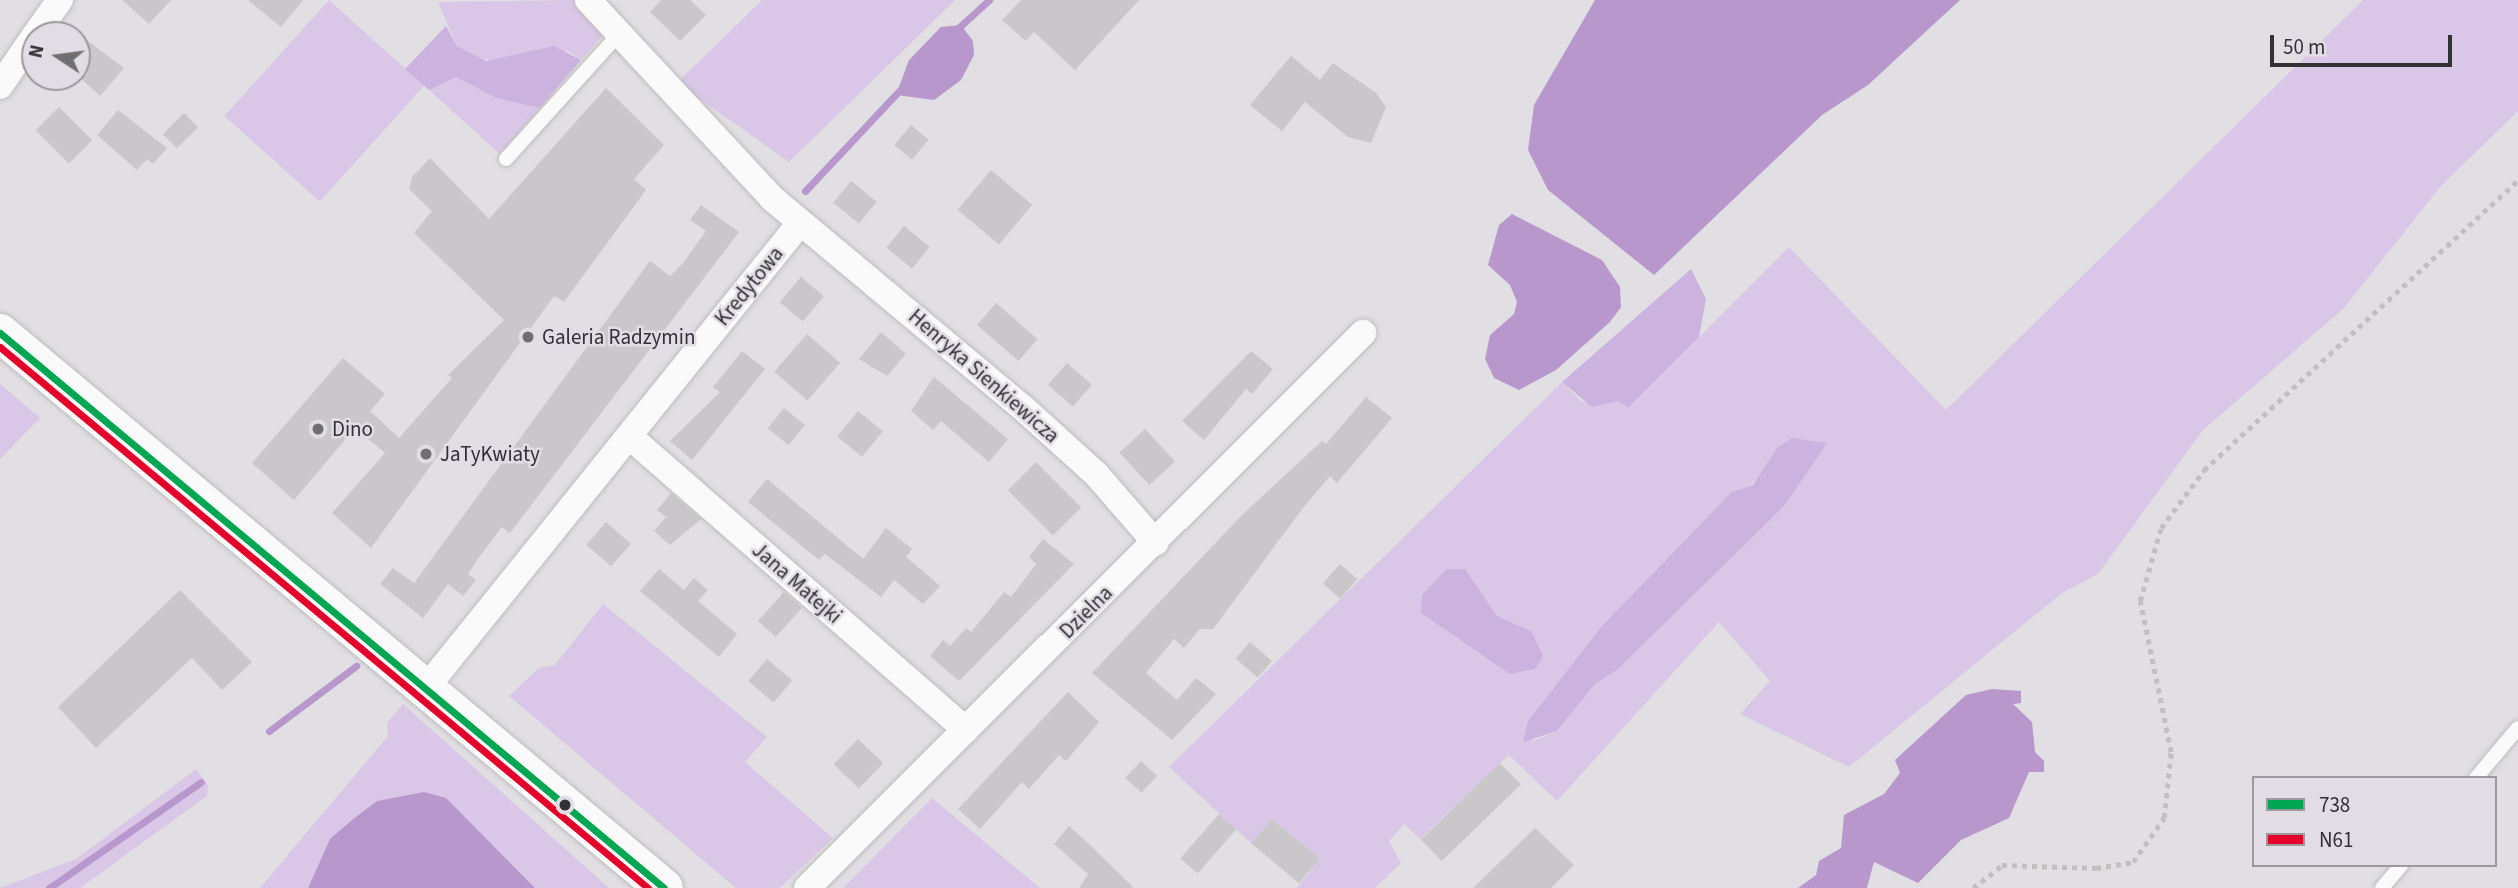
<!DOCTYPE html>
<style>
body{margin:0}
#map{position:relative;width:2518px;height:888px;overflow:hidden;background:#e1dfe3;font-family:"Source Sans 3",sans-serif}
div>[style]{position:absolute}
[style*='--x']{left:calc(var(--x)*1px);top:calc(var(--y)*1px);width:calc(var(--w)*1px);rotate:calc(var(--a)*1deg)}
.green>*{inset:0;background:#dac7e7;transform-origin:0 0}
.forest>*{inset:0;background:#ccb2de}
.water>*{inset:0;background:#b797cc}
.stream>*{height:7px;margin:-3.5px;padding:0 3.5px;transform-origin:3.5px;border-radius:3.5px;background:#b797cc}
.building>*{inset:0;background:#c9c7ca;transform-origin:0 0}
.path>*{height:4.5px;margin-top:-2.25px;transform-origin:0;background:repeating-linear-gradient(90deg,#c1c0c1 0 5px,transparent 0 10px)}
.roads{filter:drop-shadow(0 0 2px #bebcbf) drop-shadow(0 0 2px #bebcbf)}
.lane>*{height:14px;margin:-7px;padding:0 7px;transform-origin:7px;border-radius:7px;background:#fafafb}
.street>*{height:26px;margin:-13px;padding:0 13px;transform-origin:13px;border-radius:13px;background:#fafafb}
.secondary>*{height:38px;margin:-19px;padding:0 19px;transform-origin:19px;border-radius:19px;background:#fafafb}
.bus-1>*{height:7px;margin:-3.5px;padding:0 3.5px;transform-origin:3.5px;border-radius:3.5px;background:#00a651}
.bus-2>*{height:7px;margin:-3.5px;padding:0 3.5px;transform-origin:3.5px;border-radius:3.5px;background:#e4002b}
.dots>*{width:19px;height:19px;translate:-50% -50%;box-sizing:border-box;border:4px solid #e2dde5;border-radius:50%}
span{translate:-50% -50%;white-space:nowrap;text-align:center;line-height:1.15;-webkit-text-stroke:5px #e2dde5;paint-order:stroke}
.street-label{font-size:21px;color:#323134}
.poi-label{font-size:21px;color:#323134}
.left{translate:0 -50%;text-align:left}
.legend{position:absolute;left:2252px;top:776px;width:245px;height:91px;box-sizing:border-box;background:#e2dde5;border:2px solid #9c989e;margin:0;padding:9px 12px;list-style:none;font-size:21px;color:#323134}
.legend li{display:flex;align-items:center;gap:14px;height:35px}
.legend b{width:35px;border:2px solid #9c989e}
.north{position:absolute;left:21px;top:21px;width:70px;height:70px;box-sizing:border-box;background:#e2dde5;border:2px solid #9c989e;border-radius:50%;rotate:283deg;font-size:19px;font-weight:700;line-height:28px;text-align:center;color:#323134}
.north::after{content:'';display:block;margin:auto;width:24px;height:32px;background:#6f6e71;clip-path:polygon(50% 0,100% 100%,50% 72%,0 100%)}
.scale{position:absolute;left:2270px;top:35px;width:182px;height:32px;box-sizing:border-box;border:4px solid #323134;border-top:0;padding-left:9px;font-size:21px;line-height:24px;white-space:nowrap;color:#323134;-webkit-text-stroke:5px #e2dde5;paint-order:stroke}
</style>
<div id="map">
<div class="green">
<div style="left:329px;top:0;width:128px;height:156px;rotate:42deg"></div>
<div style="clip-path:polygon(576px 0,606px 32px,581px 60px,568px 51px,500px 62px,472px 57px,457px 46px,438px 2px)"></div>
<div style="clip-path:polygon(762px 0,955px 0,789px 162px,677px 83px)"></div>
<div style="clip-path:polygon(evenodd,2363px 0,2518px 0,2518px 111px,2441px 186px,2343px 309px,2203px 430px,2098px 574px,2062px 593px,1849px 767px,1740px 714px,1770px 681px,1719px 622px,1557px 801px,1509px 755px,1420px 839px,1404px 824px,1389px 841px,1401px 863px,1375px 888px,1297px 888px,1319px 859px,1272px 819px,1252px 844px,1169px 767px,1562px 382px,1582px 402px,1618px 401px,1628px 408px,1789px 247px,1946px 410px,2363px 0,1757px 479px,1796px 485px,1785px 505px,1617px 670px,1595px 684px,1557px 731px,1533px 741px,1528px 721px,1601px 627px,1757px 479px,2363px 0,1465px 570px,1497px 616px,1520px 626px,1486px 657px,1421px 613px,1465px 570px)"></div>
<div style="clip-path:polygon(456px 77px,496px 98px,540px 108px,500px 154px,429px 90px)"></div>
<div style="clip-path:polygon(0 384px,40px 418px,0 459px)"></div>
<div style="clip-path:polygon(603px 604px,767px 737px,745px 762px,833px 838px,780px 888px,736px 888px,509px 696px,539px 668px,555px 665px)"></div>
<div style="clip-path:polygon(403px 704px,609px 888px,535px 888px,377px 801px,330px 840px,308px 888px,260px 888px,388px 736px,387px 723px)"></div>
<div style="clip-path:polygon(196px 769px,208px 785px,207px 796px,80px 888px,0 888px,76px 859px)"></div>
<div style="clip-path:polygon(932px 798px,1040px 888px,843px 888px)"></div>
</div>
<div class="forest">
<div style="clip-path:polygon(446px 26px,457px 46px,486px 61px,554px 46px,581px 60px,540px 108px,496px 98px,456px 77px,429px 90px,405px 69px)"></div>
<div style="clip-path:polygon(1691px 269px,1706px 299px,1699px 337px,1628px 408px,1618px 401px,1592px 407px,1562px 382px)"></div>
<div style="clip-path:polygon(1792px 438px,1827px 443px,1785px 505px,1617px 670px,1595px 684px,1557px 731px,1523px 742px,1528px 721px,1601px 627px,1732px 492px,1753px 485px,1778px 447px)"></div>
<div style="clip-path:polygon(1447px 569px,1465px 569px,1497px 616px,1531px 631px,1543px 656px,1535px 669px,1510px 674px,1421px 613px,1422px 595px)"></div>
</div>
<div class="water">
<div style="clip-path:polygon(1595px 0,1960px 0,1868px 85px,1822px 115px,1654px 275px,1548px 190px,1528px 150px,1534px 105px)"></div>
<div style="clip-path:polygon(961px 25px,973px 41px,974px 55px,961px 80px,934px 100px,896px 95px,909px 60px,941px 27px)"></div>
<div style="clip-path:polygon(1512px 214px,1602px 260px,1620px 287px,1621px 307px,1610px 322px,1556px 370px,1519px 390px,1494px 378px,1485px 359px,1490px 335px,1514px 314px,1517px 302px,1510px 285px,1488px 265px,1499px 225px)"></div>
<div style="clip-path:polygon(1992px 689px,2021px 691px,2021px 703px,2013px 704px,2032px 722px,2035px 752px,2044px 761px,2044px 772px,2029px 772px,2009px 818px,1961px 840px,1918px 883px,1874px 862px,1867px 888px,1798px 888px,1816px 875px,1819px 861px,1841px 848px,1844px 815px,1884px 794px,1900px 773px,1895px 760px,1966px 695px)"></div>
<div style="clip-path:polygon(424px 792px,446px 798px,535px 888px,308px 888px,330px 839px,352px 820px,377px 801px)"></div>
</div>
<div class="stream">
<div style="--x:956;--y:30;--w:45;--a:-42.3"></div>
<div style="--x:805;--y:191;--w:139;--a:-46.8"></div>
<div style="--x:269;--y:731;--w:109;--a:-36.8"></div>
<div style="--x:49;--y:888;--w:185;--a:-34.9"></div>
</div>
<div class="building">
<div style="clip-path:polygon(122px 0,171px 0,149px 24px)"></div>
<div style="clip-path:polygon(248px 0,303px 0,281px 27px)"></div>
<div style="clip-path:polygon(661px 0,690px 0,706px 15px,680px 41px,650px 12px)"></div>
<div style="clip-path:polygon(1021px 0,1139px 0,1075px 70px,1034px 32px,1026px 41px,1002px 20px)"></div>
<div style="clip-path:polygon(77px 33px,124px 68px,100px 96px,77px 75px)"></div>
<div style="clip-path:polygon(1291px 56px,1320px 80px,1333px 63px,1376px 93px,1386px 107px,1371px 143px,1348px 137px,1305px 102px,1282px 131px,1250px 105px)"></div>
<div style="clip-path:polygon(606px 88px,664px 145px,634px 179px,646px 190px,564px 302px,554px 296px,371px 548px,332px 513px,385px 453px,355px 428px,294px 500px,252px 463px,343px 358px,385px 394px,370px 411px,399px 438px,452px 378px,448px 375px,504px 320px,414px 233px,432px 211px,409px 189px,412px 177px,430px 158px,489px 219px)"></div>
<div style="left:59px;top:107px;width:47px;height:33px;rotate:45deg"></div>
<div style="clip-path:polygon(118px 110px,167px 148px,153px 164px,147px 159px,137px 170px,97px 135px)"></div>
<div style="left:184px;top:113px;width:20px;height:30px;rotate:45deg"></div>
<div style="left:911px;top:125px;width:23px;height:26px;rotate:40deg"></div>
<div style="left:991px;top:170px;width:54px;height:52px;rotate:40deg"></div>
<div style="left:851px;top:181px;width:33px;height:28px;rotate:39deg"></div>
<div style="clip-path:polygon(701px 205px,739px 232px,510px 533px,502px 527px,477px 560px,468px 574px,476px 580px,463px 596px,448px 584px,423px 618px,380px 584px,393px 568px,414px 583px,650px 261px,670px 276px,683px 263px,706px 231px,690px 220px)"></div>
<div style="left:904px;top:226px;width:33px;height:28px;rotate:39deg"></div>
<div style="left:801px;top:277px;width:30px;height:33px;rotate:40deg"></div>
<div style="left:996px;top:303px;width:55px;height:29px;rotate:41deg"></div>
<div style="clip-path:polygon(881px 332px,906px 354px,887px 376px,859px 359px)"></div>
<div style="left:807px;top:334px;width:44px;height:50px;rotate:41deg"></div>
<div style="clip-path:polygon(742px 351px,765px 369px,692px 460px,670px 441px,720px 392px,713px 387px)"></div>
<div style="clip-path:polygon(1251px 351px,1273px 369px,1252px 394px,1246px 389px,1204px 440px,1182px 421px)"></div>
<div style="left:1067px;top:363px;width:33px;height:29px;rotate:41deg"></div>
<div style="clip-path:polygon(934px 377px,1008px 439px,989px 462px,941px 421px,933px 430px,911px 411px)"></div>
<div style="clip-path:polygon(1366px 397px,1392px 418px,1337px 483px,1330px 476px,1303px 508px,1213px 629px,1200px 629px,1184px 648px,1174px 639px,1146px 673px,1177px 700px,1196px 678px,1216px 694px,1172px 740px,1092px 673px,1242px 515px,1322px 441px,1326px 444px)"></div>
<div style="left:784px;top:408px;width:27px;height:26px;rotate:39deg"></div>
<div style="left:858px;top:411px;width:32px;height:33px;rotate:39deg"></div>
<div style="left:1145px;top:429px;width:44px;height:35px;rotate:47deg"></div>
<div style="left:1036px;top:462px;width:64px;height:40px;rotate:45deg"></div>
<div style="clip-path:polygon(767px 479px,863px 559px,886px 528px,912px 549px,906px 557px,940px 586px,923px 604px,894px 580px,881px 597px,825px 554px,819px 560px,748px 502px)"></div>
<div style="clip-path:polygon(671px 493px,701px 519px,670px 545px,654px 531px,666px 517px,657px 510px)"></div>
<div style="left:606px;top:522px;width:33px;height:30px;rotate:41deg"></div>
<div style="clip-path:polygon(1043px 539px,1074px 564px,959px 681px,930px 656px,943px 640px,950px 646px,966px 628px,971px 632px,1004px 592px,1011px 597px,1036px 564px,1029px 557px)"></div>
<div style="left:1340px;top:564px;width:23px;height:26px;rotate:41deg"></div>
<div style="clip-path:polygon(659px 569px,684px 590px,694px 578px,708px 590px,698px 601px,737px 634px,719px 657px,640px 591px)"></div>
<div style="clip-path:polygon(180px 590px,252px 662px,222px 690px,192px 658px,96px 748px,58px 707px)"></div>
<div style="left:784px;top:592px;width:24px;height:39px;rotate:42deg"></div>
<div style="left:1250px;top:642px;width:29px;height:22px;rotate:41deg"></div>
<div style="left:767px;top:659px;width:33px;height:29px;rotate:40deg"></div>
<div style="clip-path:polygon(1068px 692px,1099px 722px,1066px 761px,1059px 755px,1029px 789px,1022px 782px,980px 829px,958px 809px)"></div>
<div style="left:858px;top:739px;width:35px;height:35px;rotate:44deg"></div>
<div style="left:1141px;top:761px;width:22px;height:23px;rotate:43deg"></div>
<div style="left:1500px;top:763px;width:30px;height:110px;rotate:46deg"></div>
<div style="left:1219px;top:814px;width:23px;height:59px;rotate:41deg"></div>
<div style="left:1272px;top:819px;width:62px;height:32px;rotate:40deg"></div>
<div style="clip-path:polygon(1069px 826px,1089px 844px,1134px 888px,1079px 888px,1088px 874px,1054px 844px)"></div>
<div style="clip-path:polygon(1535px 828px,1574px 865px,1551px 888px,1473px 888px)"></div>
</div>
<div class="path">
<div style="--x:1973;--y:888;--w:37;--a:-38"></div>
<div style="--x:2002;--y:865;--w:94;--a:1.8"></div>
<div style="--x:2096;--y:868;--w:37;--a:-9"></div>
<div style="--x:2133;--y:862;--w:54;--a:-54.8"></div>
<div style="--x:2164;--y:818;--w:66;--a:-83.9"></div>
<div style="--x:2171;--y:752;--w:154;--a:-101.6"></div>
<div style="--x:2140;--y:601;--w:76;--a:-74"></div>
<div style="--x:2161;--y:528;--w:72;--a:-53.4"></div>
<div style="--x:2204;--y:470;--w:427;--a:-42.7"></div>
</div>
<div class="roads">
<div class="lane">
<div style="--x:506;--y:159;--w:169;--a:-47.9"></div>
<div style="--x:2476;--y:778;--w:65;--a:-50"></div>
<div style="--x:2382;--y:888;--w:30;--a:-50"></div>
</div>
<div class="street">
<div style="--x:588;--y:0;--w:272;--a:47.1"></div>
<div style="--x:773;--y:199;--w:324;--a:39.9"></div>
<div style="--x:1022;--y:407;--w:100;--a:42.2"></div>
<div style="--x:1096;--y:474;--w:91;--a:49"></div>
<div style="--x:35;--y:35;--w:43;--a:-54.5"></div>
<div style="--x:0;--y:86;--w:62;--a:-55.5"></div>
<div style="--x:629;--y:436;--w:447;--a:41.1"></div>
<div style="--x:426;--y:688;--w:597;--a:-51.19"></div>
<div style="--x:807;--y:888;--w:786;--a:-44.95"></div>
</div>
<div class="secondary">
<div style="--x:0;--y:333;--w:865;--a:39.89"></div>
</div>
</div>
<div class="bus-1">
<div style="--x:0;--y:333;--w:865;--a:39.89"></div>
</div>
<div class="bus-2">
<div style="--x:0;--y:347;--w:844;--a:39.86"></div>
</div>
<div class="dots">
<div style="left:528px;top:337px;background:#6f6e71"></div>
<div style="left:318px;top:429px;background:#6f6e71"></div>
<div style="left:426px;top:454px;background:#6f6e71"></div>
<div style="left:565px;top:805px;background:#323134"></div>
</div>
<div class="street-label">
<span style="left:749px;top:286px;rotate:-51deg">Kredytowa</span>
<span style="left:984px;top:376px;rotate:41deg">Henryka Sienkiewicza</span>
<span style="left:797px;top:583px;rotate:41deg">Jana Matejki</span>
<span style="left:1086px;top:612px;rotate:-45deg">Dzielna</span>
</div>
<div class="poi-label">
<span class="left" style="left:542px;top:337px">Galeria Radzymin</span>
<span class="left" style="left:332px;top:429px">Dino</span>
<span class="left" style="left:440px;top:454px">JaTyKwiaty</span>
</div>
<ul class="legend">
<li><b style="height:9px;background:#00a651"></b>738</li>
<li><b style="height:9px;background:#e4002b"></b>N61</li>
</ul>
<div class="north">N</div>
<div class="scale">50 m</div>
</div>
